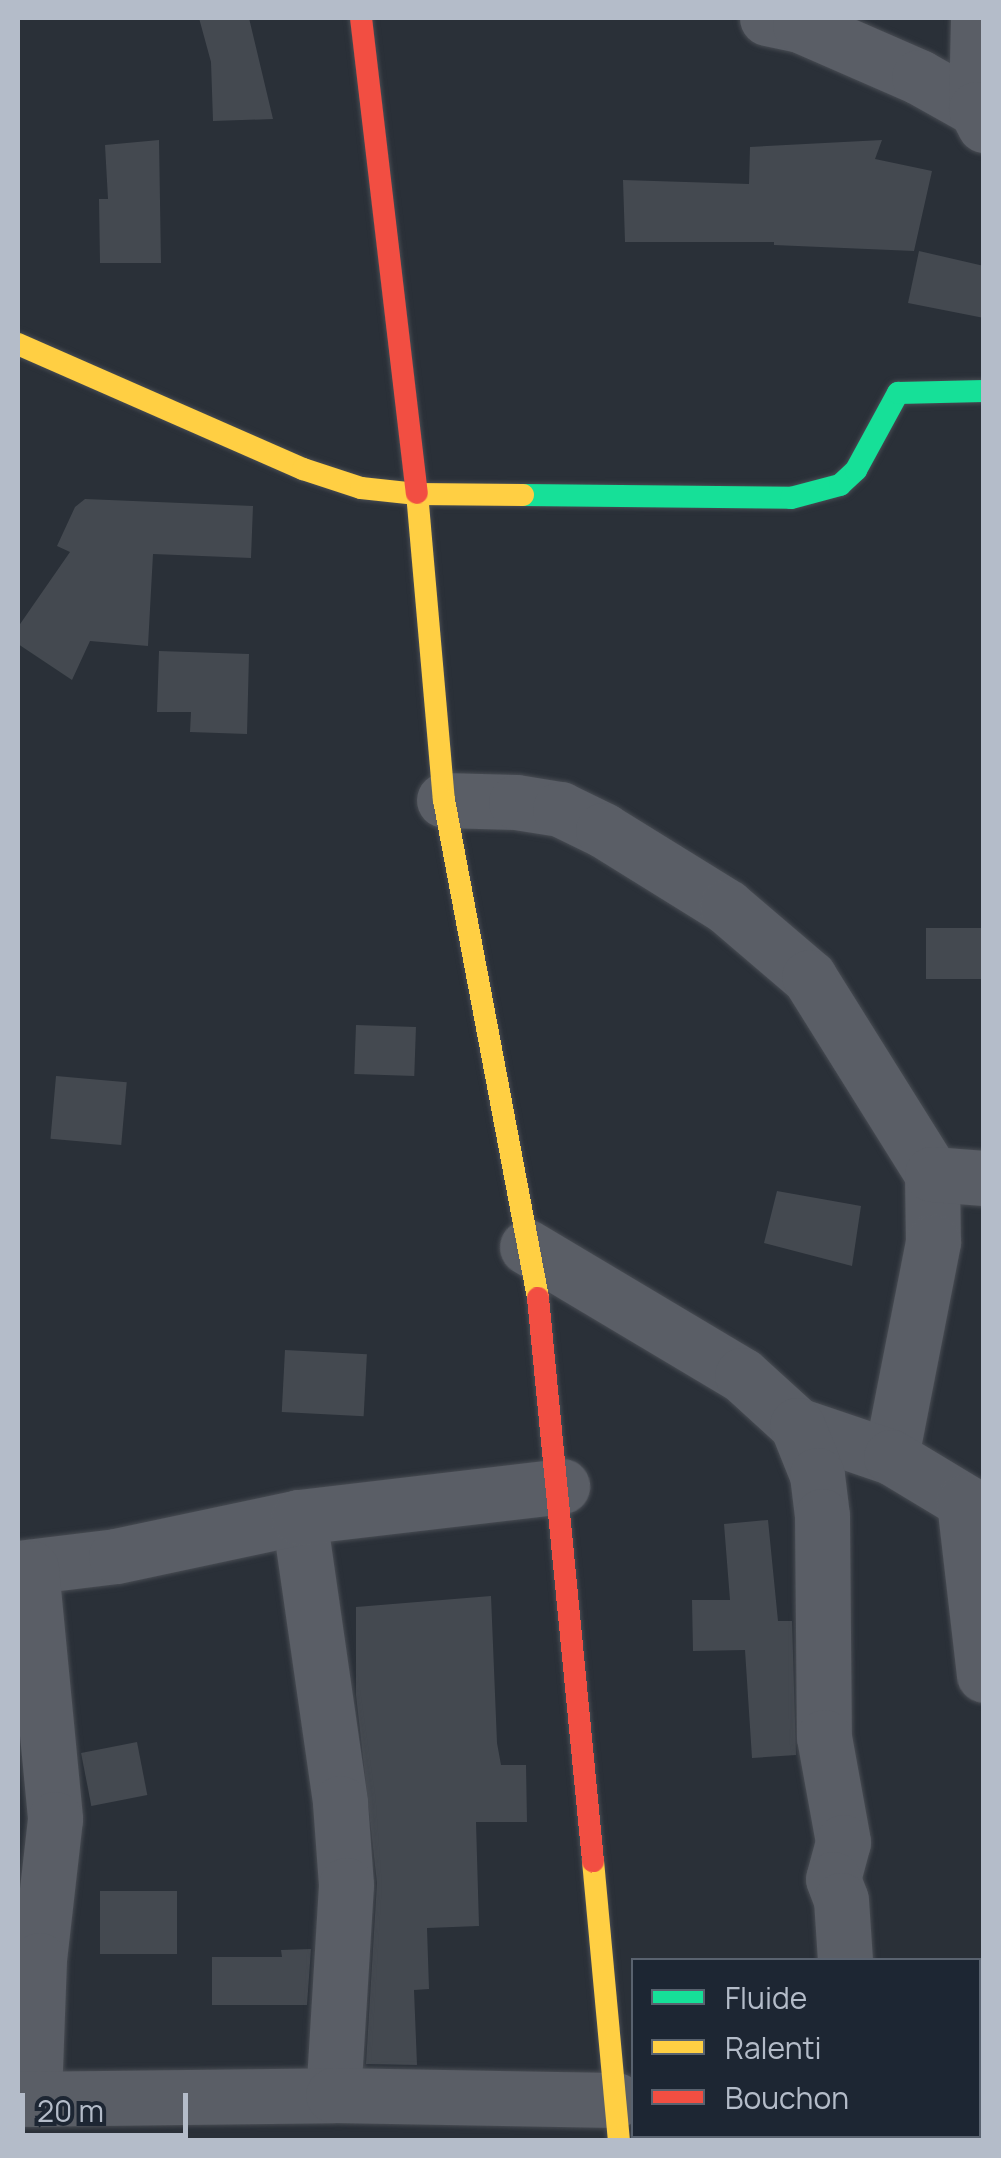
<!DOCTYPE html>
<style>
body{margin:0}
#map{position:relative;width:1001px;height:2158px;overflow:hidden;background:#2a3038;font-family:Manrope,sans-serif}
div>[style]{position:absolute}
[style*='--x']{left:calc(var(--x)*1px);top:calc(var(--y)*1px);width:calc(var(--w)*1px);rotate:calc(var(--a)*1deg)}
.building>*{inset:0;background:#444950;transform-origin:0 0}
.roads{filter:drop-shadow(0 0 2px #484c53) drop-shadow(0 0 2px #484c53)}
.street>*{height:55px;margin:-27.5px;padding:0 27.5px;transform-origin:27.5px;border-radius:27.5px;background:#5a5e66}
.fast>*{height:22px;margin:-11px;padding:0 11px;transform-origin:11px;border-radius:11px;background:#16e098}
.slow>*{height:22px;margin:-11px;padding:0 11px;transform-origin:11px;border-radius:11px;background:#ffcf43}
.jam>*{height:22px;margin:-11px;padding:0 11px;transform-origin:11px;border-radius:11px;background:#f24e42}
span{translate:-50% -50%;white-space:nowrap;text-align:center;line-height:1.15;-webkit-text-stroke:9px #1d2633;paint-order:stroke}
.frame{position:absolute;inset:0;border:20px solid #b4bcc9;pointer-events:none}
.legend{position:absolute;left:631px;top:1958px;width:350px;height:180px;box-sizing:border-box;background:#1d2633;border:2px solid #59626f;margin:0;padding:12px 18px;list-style:none;font-size:30px;color:#b4bcc9}
.legend li{display:flex;align-items:center;gap:20px;height:50px}
.legend b{width:50px;border:2px solid #59626f}
.scale{position:absolute;left:20px;top:2093px;width:168px;height:45px;box-sizing:border-box;border:5px solid #b4bcc9;border-top:0;padding-left:12px;font-size:30px;line-height:35px;white-space:nowrap;color:#b4bcc9;-webkit-text-stroke:8px #1d2633;paint-order:stroke}
</style>
<div id="map">
<div class="building">
<div style="clip-path:polygon(199px 18px,249px 18px,273px 119px,213px 121px,211px 62px)"></div>
<div style="clip-path:polygon(159px 140px,161px 263px,100px 263px,99px 199px,108px 199px,105px 145px)"></div>
<div style="clip-path:polygon(882px 140px,875px 159px,932px 171px,914px 251px,774px 245px,774px 242px,625px 242px,623px 180px,749px 184px,750px 147px)"></div>
<div style="clip-path:polygon(919px 251px,984px 266px,984px 318px,908px 303px)"></div>
<div style="clip-path:polygon(85px 499px,253px 506px,251px 558px,153px 554px,148px 646px,90px 641px,72px 680px,18px 644px,18px 627px,70px 552px,57px 546px,75px 507px)"></div>
<div style="clip-path:polygon(159px 651px,249px 654px,247px 734px,190px 732px,191px 712px,157px 712px)"></div>
<div style="left:926px;top:928px;width:58px;height:51px"></div>
<div style="left:356px;top:1025px;width:60px;height:49px;rotate:2deg"></div>
<div style="left:56px;top:1076px;width:71px;height:63px;rotate:5deg"></div>
<div style="clip-path:polygon(777px 1191px,861px 1206px,852px 1266px,764px 1243px)"></div>
<div style="left:285px;top:1350px;width:82px;height:62px;rotate:3deg"></div>
<div style="clip-path:polygon(768px 1520px,778px 1621px,792px 1621px,796px 1755px,752px 1758px,745px 1650px,693px 1651px,692px 1600px,730px 1600px,724px 1524px)"></div>
<div style="clip-path:polygon(491px 1596px,497px 1743px,501px 1765px,526px 1765px,527px 1822px,476px 1822px,479px 1926px,427px 1928px,429px 1989px,414px 1990px,417px 2065px,366px 2064px,377px 1883px,356px 1695px,356px 1607px)"></div>
<div style="left:137px;top:1742px;width:54px;height:57px;rotate:79deg"></div>
<div style="left:177px;top:1891px;width:63px;height:77px;rotate:90deg"></div>
<div style="clip-path:polygon(311px 1949px,307px 2005px,212px 2005px,212px 1957px,282px 1957px,281px 1950px)"></div>
</div>
<div class="roads">
<div class="street">
<div style="--x:767;--y:18;--w:34;--a:12"></div>
<div style="--x:800;--y:25;--w:130;--a:23.6"></div>
<div style="--x:919;--y:77;--w:65;--a:29.3"></div>
<div style="--x:978;--y:18;--w:91;--a:91.3"></div>
<div style="--x:976;--y:109;--w:18;--a:63"></div>
<div style="--x:444;--y:800;--w:72;--a:1.6"></div>
<div style="--x:516;--y:802;--w:45;--a:9"></div>
<div style="--x:560;--y:809;--w:48;--a:26"></div>
<div style="--x:603;--y:830;--w:146;--a:31.8"></div>
<div style="--x:727;--y:907;--w:108;--a:40.5"></div>
<div style="--x:809;--y:977;--w:232;--a:58"></div>
<div style="--x:932;--y:1174;--w:68;--a:89.2"></div>
<div style="--x:933;--y:1242;--w:219;--a:101.1"></div>
<div style="--x:932;--y:1174;--w:52;--a:4.4"></div>
<div style="--x:527;--y:1247;--w:250;--a:30.8"></div>
<div style="--x:742;--y:1375;--w:74;--a:42.3"></div>
<div style="--x:797;--y:1425;--w:99;--a:18.8"></div>
<div style="--x:891;--y:1457;--w:109;--a:31.1"></div>
<div style="--x:797;--y:1425;--w:54;--a:68.2"></div>
<div style="--x:817;--y:1475;--w:41;--a:83"></div>
<div style="--x:822;--y:1516;--w:221;--a:89.5"></div>
<div style="--x:824;--y:1737;--w:107;--a:79.7"></div>
<div style="--x:843;--y:1842;--w:38;--a:105"></div>
<div style="--x:833;--y:1879;--w:22;--a:69"></div>
<div style="--x:841;--y:1900;--w:60;--a:86.2"></div>
<div style="--x:964;--y:1502;--w:174;--a:83.4"></div>
<div style="--x:299;--y:1517;--w:289;--a:81.8"></div>
<div style="--x:340;--y:1803;--w:82;--a:85.8"></div>
<div style="--x:346;--y:1885;--w:210;--a:93.5"></div>
<div style="--x:18;--y:1568;--w:99;--a:-7"></div>
<div style="--x:116;--y:1556;--w:187;--a:-12"></div>
<div style="--x:299;--y:1517;--w:265;--a:-6.7"></div>
<div style="--x:31;--y:1568;--w:252;--a:84.5"></div>
<div style="--x:55;--y:1819;--w:142;--a:96.5"></div>
<div style="--x:39;--y:1960;--w:139;--a:92.1"></div>
<div style="--x:978;--y:2061;--w:6;--a:0"></div>
<div style="--x:18;--y:2099;--w:315;--a:-0.7"></div>
<div style="--x:333;--y:2095;--w:283;--a:1"></div>
<div style="--x:844;--y:2140;--w:4;--a:-90"></div>
</div>
<div class="fast">
<div style="--x:523;--y:495;--w:268;--a:0.6"></div>
<div style="--x:791;--y:498;--w:51;--a:-14.9"></div>
<div style="--x:840;--y:485;--w:22;--a:-43"></div>
<div style="--x:856;--y:470;--w:88;--a:-61.4"></div>
<div style="--x:898;--y:393;--w:86;--a:-1.3"></div>
</div>
<div class="slow">
<div style="--x:18;--y:344;--w:311;--a:23.7"></div>
<div style="--x:303;--y:469;--w:61;--a:18.1"></div>
<div style="--x:361;--y:488;--w:56;--a:6.1"></div>
<div style="--x:417;--y:494;--w:106;--a:0.5"></div>
<div style="--x:417;--y:493;--w:308;--a:85"></div>
<div style="--x:444;--y:800;--w:507;--a:79.31"></div>
<div style="--x:593;--y:1861;--w:280;--a:84.7"></div>
</div>
<div class="jam">
<div style="--x:361;--y:18;--w:478;--a:83.3"></div>
<div style="--x:538;--y:1298;--w:566;--a:84.42"></div>
</div>
</div>
<div class="frame"></div>
<ul class="legend">
<li><b style="height:12px;background:#16e098"></b>Fluide</li>
<li><b style="height:12px;background:#ffcf43"></b>Ralenti</li>
<li><b style="height:12px;background:#f24e42"></b>Bouchon</li>
</ul>
<div class="scale">20 m</div>
</div>
